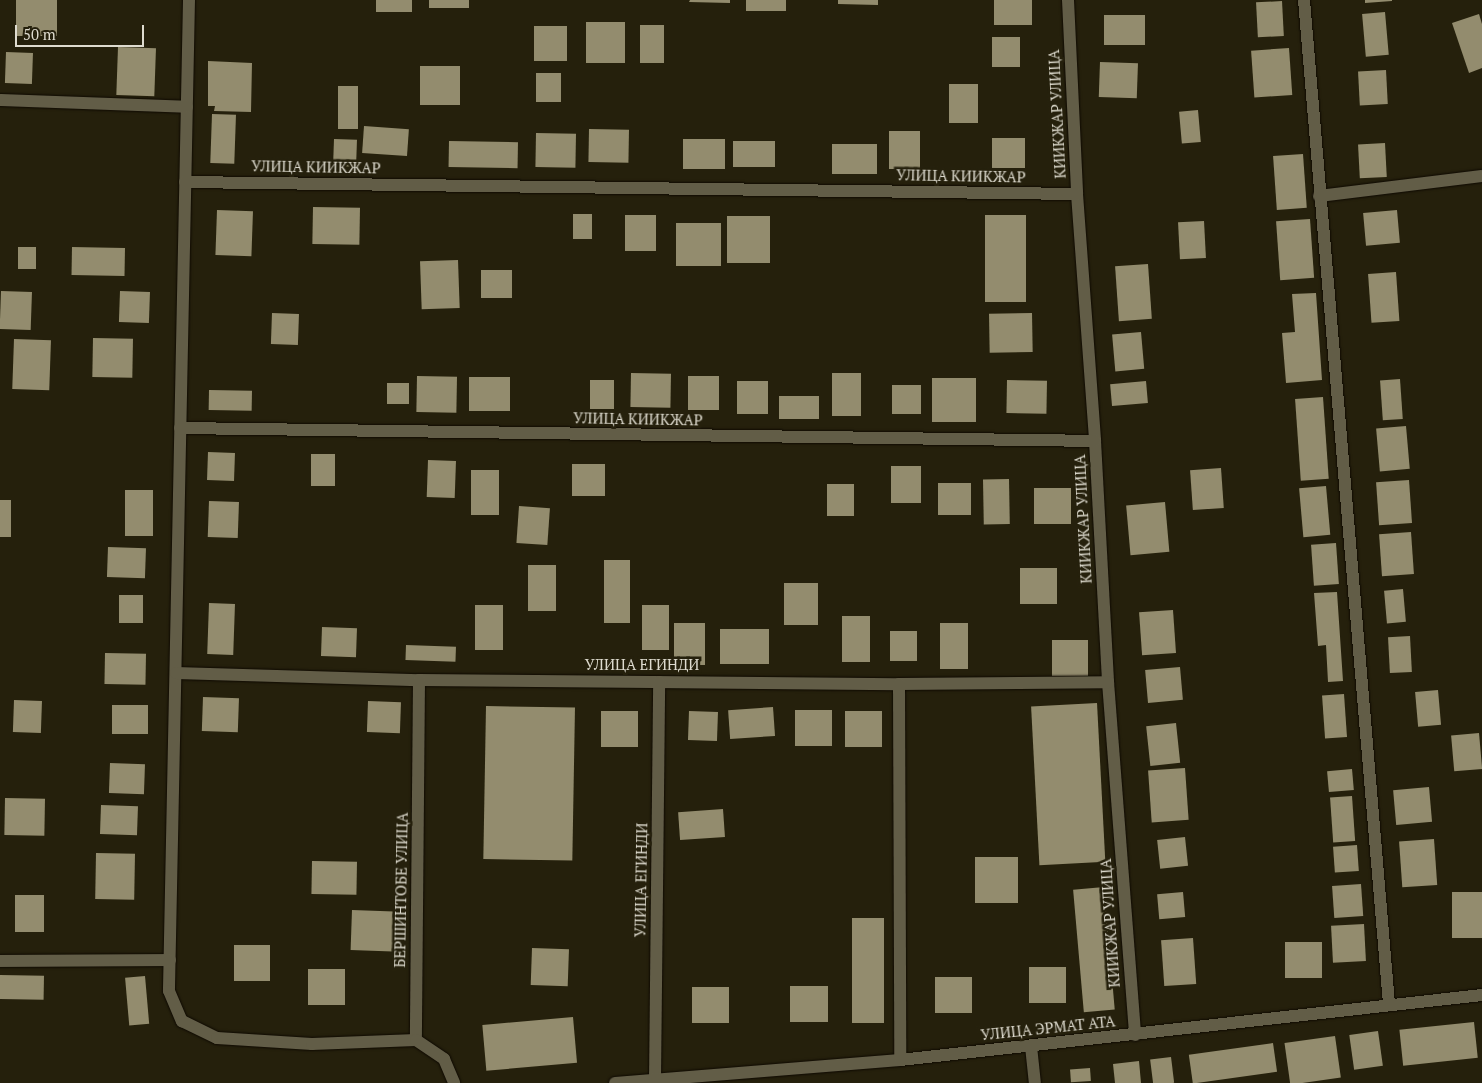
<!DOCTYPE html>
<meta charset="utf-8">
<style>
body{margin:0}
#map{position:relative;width:1482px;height:1083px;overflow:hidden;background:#25200c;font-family:"PT Serif",serif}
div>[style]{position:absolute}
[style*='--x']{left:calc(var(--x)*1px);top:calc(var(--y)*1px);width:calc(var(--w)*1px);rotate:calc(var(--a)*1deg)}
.building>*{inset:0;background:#938c6e;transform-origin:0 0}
.roads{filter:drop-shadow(0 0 1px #0e0900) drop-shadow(0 0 1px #0e0900)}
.street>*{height:12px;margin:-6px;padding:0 6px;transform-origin:6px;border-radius:6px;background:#625d47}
span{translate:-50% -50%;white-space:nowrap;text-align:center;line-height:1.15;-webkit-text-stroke:5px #25200c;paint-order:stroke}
.street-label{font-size:15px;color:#dedbcf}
.scale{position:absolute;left:15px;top:25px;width:129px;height:22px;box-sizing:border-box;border:2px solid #dedbcf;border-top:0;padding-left:6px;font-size:15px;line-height:18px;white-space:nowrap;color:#dedbcf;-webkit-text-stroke:4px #25200c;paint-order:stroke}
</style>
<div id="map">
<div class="building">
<div style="left:16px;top:0;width:41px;height:36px"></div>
<div style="left:376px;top:0;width:36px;height:12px"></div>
<div style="left:429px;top:0;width:40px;height:8px"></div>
<div style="clip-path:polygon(690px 0,730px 0,730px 3px,689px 2px)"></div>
<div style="left:746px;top:0;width:40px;height:11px"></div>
<div style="clip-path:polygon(838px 0,878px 0,878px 5px,838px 4px)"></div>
<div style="left:994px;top:0;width:38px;height:25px"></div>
<div style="clip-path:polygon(1365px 0,1392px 0,1392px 1px,1365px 3px)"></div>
<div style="left:1282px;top:1px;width:35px;height:26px;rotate:87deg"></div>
<div style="left:1385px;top:12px;width:43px;height:23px;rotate:85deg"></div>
<div style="clip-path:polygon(1479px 14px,1482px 24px,1482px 68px,1469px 73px,1452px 23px)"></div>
<div style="left:1145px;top:15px;width:30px;height:41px;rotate:90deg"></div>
<div style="left:586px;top:22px;width:39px;height:41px"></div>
<div style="left:640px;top:25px;width:24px;height:38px"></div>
<div style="left:534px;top:26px;width:33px;height:35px"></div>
<div style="left:1020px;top:37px;width:30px;height:28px;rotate:90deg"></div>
<div style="left:118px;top:47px;width:38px;height:48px;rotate:2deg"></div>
<div style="left:1289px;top:48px;width:47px;height:38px;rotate:86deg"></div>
<div style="left:6px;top:52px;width:27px;height:31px;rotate:2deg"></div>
<div style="clip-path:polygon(208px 61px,252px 63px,251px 112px,214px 111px,215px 106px,208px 106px)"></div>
<div style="left:1100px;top:62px;width:38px;height:35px;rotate:2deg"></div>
<div style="left:420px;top:66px;width:40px;height:39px"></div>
<div style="left:1386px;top:70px;width:34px;height:28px;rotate:87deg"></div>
<div style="left:536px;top:73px;width:25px;height:29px"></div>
<div style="left:949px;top:84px;width:29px;height:39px"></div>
<div style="left:338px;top:86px;width:20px;height:43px"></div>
<div style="left:1198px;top:110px;width:32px;height:19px;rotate:85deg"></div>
<div style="left:212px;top:114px;width:24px;height:49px;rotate:2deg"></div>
<div style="left:364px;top:126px;width:45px;height:27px;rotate:4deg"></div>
<div style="left:589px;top:129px;width:40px;height:33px;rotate:1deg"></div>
<div style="left:889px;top:131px;width:31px;height:38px"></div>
<div style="left:536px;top:133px;width:40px;height:34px;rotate:1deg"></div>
<div style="left:992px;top:138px;width:33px;height:30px"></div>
<div style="left:334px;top:139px;width:23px;height:27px;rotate:2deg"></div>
<div style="left:683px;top:139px;width:42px;height:30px"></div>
<div style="left:449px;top:141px;width:69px;height:26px;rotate:1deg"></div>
<div style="left:733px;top:141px;width:42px;height:26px"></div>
<div style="left:1385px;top:143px;width:34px;height:27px;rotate:87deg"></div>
<div style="left:832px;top:144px;width:45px;height:30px"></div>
<div style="left:1303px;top:154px;width:54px;height:30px;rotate:86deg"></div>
<div style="left:313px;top:207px;width:47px;height:37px;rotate:1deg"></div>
<div style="left:217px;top:210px;width:36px;height:45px;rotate:2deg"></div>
<div style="left:1397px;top:210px;width:33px;height:34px;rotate:85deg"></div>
<div style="left:573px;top:214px;width:19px;height:25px"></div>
<div style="left:625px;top:215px;width:31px;height:36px"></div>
<div style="left:985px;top:215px;width:41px;height:87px"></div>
<div style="left:770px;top:216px;width:47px;height:43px;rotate:90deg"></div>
<div style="left:1310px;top:219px;width:59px;height:34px;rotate:86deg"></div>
<div style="left:1204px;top:221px;width:37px;height:26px;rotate:87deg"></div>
<div style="left:676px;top:223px;width:45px;height:43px"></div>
<div style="left:18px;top:247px;width:18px;height:22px"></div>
<div style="left:72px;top:247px;width:53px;height:28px;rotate:1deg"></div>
<div style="left:458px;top:260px;width:48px;height:38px;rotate:88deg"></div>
<div style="left:1148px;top:264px;width:55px;height:33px;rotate:86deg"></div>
<div style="left:481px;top:270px;width:31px;height:28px"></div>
<div style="left:1396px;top:272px;width:49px;height:28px;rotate:86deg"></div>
<div style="left:1px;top:291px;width:31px;height:38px;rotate:2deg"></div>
<div style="left:120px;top:291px;width:30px;height:31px;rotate:2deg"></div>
<div style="clip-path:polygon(1316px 293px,1322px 380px,1286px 383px,1282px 333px,1295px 332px,1292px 294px)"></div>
<div style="left:272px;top:313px;width:27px;height:31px;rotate:2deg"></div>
<div style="left:1032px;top:313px;width:39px;height:43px;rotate:89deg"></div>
<div style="left:1141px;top:332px;width:37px;height:29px;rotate:85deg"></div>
<div style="left:93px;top:338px;width:40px;height:39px;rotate:1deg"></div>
<div style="left:14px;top:339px;width:37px;height:50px;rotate:2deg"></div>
<div style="left:631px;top:373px;width:40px;height:34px;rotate:1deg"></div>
<div style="left:832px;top:373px;width:29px;height:43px"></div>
<div style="left:417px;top:376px;width:40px;height:36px;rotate:1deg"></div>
<div style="left:719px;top:376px;width:34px;height:31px;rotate:90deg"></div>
<div style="left:469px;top:377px;width:41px;height:34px"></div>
<div style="left:932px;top:378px;width:44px;height:44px"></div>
<div style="left:1400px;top:379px;width:40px;height:20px;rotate:86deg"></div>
<div style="left:590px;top:380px;width:24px;height:29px"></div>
<div style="left:1007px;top:380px;width:40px;height:33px;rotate:1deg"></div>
<div style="left:737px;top:381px;width:31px;height:33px"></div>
<div style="left:1146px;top:381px;width:22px;height:36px;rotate:85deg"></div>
<div style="left:387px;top:383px;width:22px;height:21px"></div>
<div style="left:892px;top:385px;width:29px;height:29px"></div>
<div style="left:209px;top:390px;width:43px;height:20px;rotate:1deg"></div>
<div style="left:779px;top:396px;width:40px;height:23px"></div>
<div style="left:1323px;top:397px;width:82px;height:28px;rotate:86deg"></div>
<div style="left:1406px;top:426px;width:43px;height:30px;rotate:85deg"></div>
<div style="left:208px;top:452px;width:27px;height:28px;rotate:2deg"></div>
<div style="left:311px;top:454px;width:24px;height:32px"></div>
<div style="left:428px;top:460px;width:28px;height:37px;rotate:2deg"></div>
<div style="left:572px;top:464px;width:33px;height:32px"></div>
<div style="left:891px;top:466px;width:30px;height:37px"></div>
<div style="left:1221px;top:468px;width:40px;height:31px;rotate:86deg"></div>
<div style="left:471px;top:470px;width:28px;height:45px"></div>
<div style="left:1009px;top:479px;width:45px;height:26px;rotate:89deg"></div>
<div style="left:1409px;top:480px;width:43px;height:33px;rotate:86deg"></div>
<div style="left:938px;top:483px;width:33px;height:32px"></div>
<div style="left:827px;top:484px;width:27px;height:32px"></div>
<div style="left:1326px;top:486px;width:49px;height:27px;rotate:85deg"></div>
<div style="left:1034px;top:488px;width:37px;height:36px"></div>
<div style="left:125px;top:490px;width:28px;height:46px"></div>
<div style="left:0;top:500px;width:11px;height:37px"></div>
<div style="left:209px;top:501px;width:30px;height:36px;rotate:2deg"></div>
<div style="left:1165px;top:502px;width:50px;height:39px;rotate:85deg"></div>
<div style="left:519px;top:506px;width:31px;height:37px;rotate:4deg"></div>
<div style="left:1411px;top:532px;width:42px;height:32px;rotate:86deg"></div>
<div style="left:1336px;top:543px;width:41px;height:25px;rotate:86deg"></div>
<div style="left:108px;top:547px;width:38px;height:30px;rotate:2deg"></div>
<div style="left:604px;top:560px;width:26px;height:63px"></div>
<div style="left:528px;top:565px;width:28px;height:46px"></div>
<div style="left:1020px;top:568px;width:37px;height:36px"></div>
<div style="left:818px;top:583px;width:42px;height:34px;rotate:90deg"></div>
<div style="left:1403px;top:589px;width:33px;height:19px;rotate:85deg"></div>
<div style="clip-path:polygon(1337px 592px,1343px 681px,1328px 682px,1326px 645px,1318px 646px,1314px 593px)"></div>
<div style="left:119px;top:595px;width:24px;height:28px"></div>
<div style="left:209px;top:603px;width:26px;height:51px;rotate:2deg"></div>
<div style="left:475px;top:605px;width:28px;height:45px"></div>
<div style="left:642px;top:605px;width:27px;height:45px"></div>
<div style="left:1173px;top:610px;width:43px;height:34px;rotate:86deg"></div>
<div style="left:842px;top:616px;width:28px;height:46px"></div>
<div style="left:674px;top:623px;width:31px;height:42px"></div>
<div style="left:940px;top:623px;width:28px;height:46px"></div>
<div style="left:322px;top:627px;width:35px;height:29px;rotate:2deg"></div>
<div style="left:720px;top:629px;width:49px;height:35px"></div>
<div style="left:890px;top:631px;width:27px;height:30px"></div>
<div style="left:1410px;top:636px;width:36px;height:22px;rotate:87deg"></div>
<div style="left:1052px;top:640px;width:36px;height:36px"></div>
<div style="left:406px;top:645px;width:50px;height:15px;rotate:2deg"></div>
<div style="left:105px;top:653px;width:41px;height:31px;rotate:1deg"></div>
<div style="left:1180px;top:667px;width:33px;height:35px;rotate:85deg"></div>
<div style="left:1438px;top:690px;width:35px;height:23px;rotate:85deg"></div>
<div style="left:1344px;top:694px;width:43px;height:22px;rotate:86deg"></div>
<div style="left:203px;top:697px;width:36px;height:34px;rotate:2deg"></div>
<div style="left:14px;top:700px;width:28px;height:32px;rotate:2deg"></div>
<div style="left:368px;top:701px;width:33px;height:31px;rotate:2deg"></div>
<div style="left:1097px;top:703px;width:159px;height:66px;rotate:87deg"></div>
<div style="left:112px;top:705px;width:36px;height:29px"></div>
<div style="left:486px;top:706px;width:89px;height:153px;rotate:1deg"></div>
<div style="left:773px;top:707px;width:29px;height:45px;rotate:86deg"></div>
<div style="left:795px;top:710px;width:37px;height:36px"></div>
<div style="left:638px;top:711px;width:36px;height:37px;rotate:90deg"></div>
<div style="left:689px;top:711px;width:29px;height:29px;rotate:2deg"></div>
<div style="left:845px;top:711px;width:37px;height:36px"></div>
<div style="left:1176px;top:723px;width:40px;height:30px;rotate:84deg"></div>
<div style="left:1479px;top:733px;width:36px;height:28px;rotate:85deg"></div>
<div style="left:110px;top:763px;width:35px;height:30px;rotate:2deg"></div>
<div style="left:1185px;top:768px;width:52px;height:37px;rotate:86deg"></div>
<div style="left:1352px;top:769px;width:21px;height:25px;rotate:85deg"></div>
<div style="left:1429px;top:787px;width:35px;height:36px;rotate:85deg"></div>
<div style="left:1352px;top:796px;width:45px;height:22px;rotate:86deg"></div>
<div style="left:5px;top:798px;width:40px;height:37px;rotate:1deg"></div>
<div style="left:101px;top:805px;width:37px;height:29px;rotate:2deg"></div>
<div style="left:723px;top:809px;width:28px;height:45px;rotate:86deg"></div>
<div style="left:1185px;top:837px;width:29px;height:28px;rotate:84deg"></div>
<div style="left:1434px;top:839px;width:46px;height:35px;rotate:86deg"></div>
<div style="left:1357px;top:845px;width:26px;height:24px;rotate:86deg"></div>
<div style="left:96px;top:853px;width:39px;height:46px;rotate:1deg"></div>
<div style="left:975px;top:857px;width:43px;height:46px"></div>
<div style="left:312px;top:861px;width:45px;height:33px;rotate:1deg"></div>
<div style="left:1361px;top:884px;width:32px;height:29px;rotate:86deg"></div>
<div style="left:1104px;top:887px;width:123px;height:31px;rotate:85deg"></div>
<div style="left:1183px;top:892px;width:25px;height:26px;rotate:85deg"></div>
<div style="left:1482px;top:892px;width:46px;height:30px;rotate:90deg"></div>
<div style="left:15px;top:895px;width:29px;height:37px"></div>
<div style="left:352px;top:910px;width:49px;height:40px;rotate:2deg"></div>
<div style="left:852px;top:918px;width:32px;height:105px"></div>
<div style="left:1364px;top:924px;width:37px;height:33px;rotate:87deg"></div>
<div style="left:1193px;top:938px;width:46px;height:32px;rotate:86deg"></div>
<div style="left:1285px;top:942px;width:37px;height:36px"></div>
<div style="left:234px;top:945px;width:36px;height:36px"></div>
<div style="left:532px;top:948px;width:37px;height:37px;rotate:2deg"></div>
<div style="left:1029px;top:967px;width:37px;height:36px"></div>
<div style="left:308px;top:969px;width:37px;height:36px"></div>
<div style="left:0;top:975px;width:44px;height:24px;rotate:1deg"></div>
<div style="left:145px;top:976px;width:48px;height:20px;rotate:85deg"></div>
<div style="left:935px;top:977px;width:37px;height:36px"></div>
<div style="left:790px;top:986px;width:38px;height:36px"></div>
<div style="left:692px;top:987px;width:37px;height:36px"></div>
<div style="left:573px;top:1017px;width:46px;height:91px;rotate:85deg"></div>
<div style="left:1474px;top:1022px;width:36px;height:75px;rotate:84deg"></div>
<div style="left:1378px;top:1031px;width:35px;height:29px;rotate:82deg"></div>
<div style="left:1335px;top:1036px;width:42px;height:51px;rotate:82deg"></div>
<div style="left:1273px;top:1043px;width:29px;height:85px;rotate:82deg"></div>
<div style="left:1171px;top:1057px;width:26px;height:21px;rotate:83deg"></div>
<div style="clip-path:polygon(1139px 1061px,1141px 1083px,1115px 1083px,1113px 1064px)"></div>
<div style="left:1090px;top:1068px;width:13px;height:20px;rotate:86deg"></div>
</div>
<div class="roads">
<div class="street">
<div style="--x:189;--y:0;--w:991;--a:91.16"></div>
<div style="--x:169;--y:991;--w:33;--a:67"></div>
<div style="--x:182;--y:1021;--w:39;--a:26"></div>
<div style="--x:217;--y:1038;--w:95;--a:3.6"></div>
<div style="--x:312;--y:1044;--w:104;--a:-2.2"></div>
<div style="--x:1068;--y:0;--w:194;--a:87.3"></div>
<div style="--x:1077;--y:194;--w:248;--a:85.8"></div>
<div style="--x:1095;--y:441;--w:241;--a:86.9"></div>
<div style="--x:1108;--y:682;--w:354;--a:85.6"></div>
<div style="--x:1304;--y:0;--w:1007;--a:85.16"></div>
<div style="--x:0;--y:100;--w:187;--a:2.1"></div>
<div style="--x:185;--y:182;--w:892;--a:0.77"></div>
<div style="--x:1319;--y:196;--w:164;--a:-7"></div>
<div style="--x:180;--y:428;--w:915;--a:0.81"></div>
<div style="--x:176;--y:673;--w:243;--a:1.7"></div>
<div style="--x:419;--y:680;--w:480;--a:0.5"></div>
<div style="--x:899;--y:684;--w:209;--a:-0.5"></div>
<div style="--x:419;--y:680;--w:360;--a:90.5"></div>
<div style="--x:416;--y:1040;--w:34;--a:34"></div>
<div style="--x:444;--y:1059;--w:26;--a:67"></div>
<div style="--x:899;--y:684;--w:376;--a:89.8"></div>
<div style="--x:0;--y:961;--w:170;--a:-0.3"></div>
<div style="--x:1031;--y:1046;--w:37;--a:84"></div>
<div style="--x:655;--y:1080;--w:398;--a:-89.4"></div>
<div style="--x:615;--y:1083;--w:286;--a:-4.6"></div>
<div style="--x:900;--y:1060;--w:586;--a:-6.37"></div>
</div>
</div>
<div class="street-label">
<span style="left:1057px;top:114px;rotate:-93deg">КИИКЖАР УЛИЦА</span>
<span style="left:316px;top:167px;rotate:1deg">УЛИЦА КИИКЖАР</span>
<span style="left:961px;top:176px;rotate:1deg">УЛИЦА КИИКЖАР</span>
<span style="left:638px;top:419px;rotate:1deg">УЛИЦА КИИКЖАР</span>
<span style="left:1083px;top:519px;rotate:-93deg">КИИКЖАР УЛИЦА</span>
<span style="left:642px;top:665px">УЛИЦА ЕГИНДИ</span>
<span style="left:641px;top:880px;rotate:-89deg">УЛИЦА ЕГИНДИ</span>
<span style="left:401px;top:890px;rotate:-89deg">БЕРШИНТОБЕ УЛИЦА</span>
<span style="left:1110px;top:923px;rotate:-94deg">КИИКЖАР УЛИЦА</span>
<span style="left:1048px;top:1028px;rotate:-6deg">УЛИЦА ЭРМАТ АТА</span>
</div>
<div class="scale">50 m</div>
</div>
